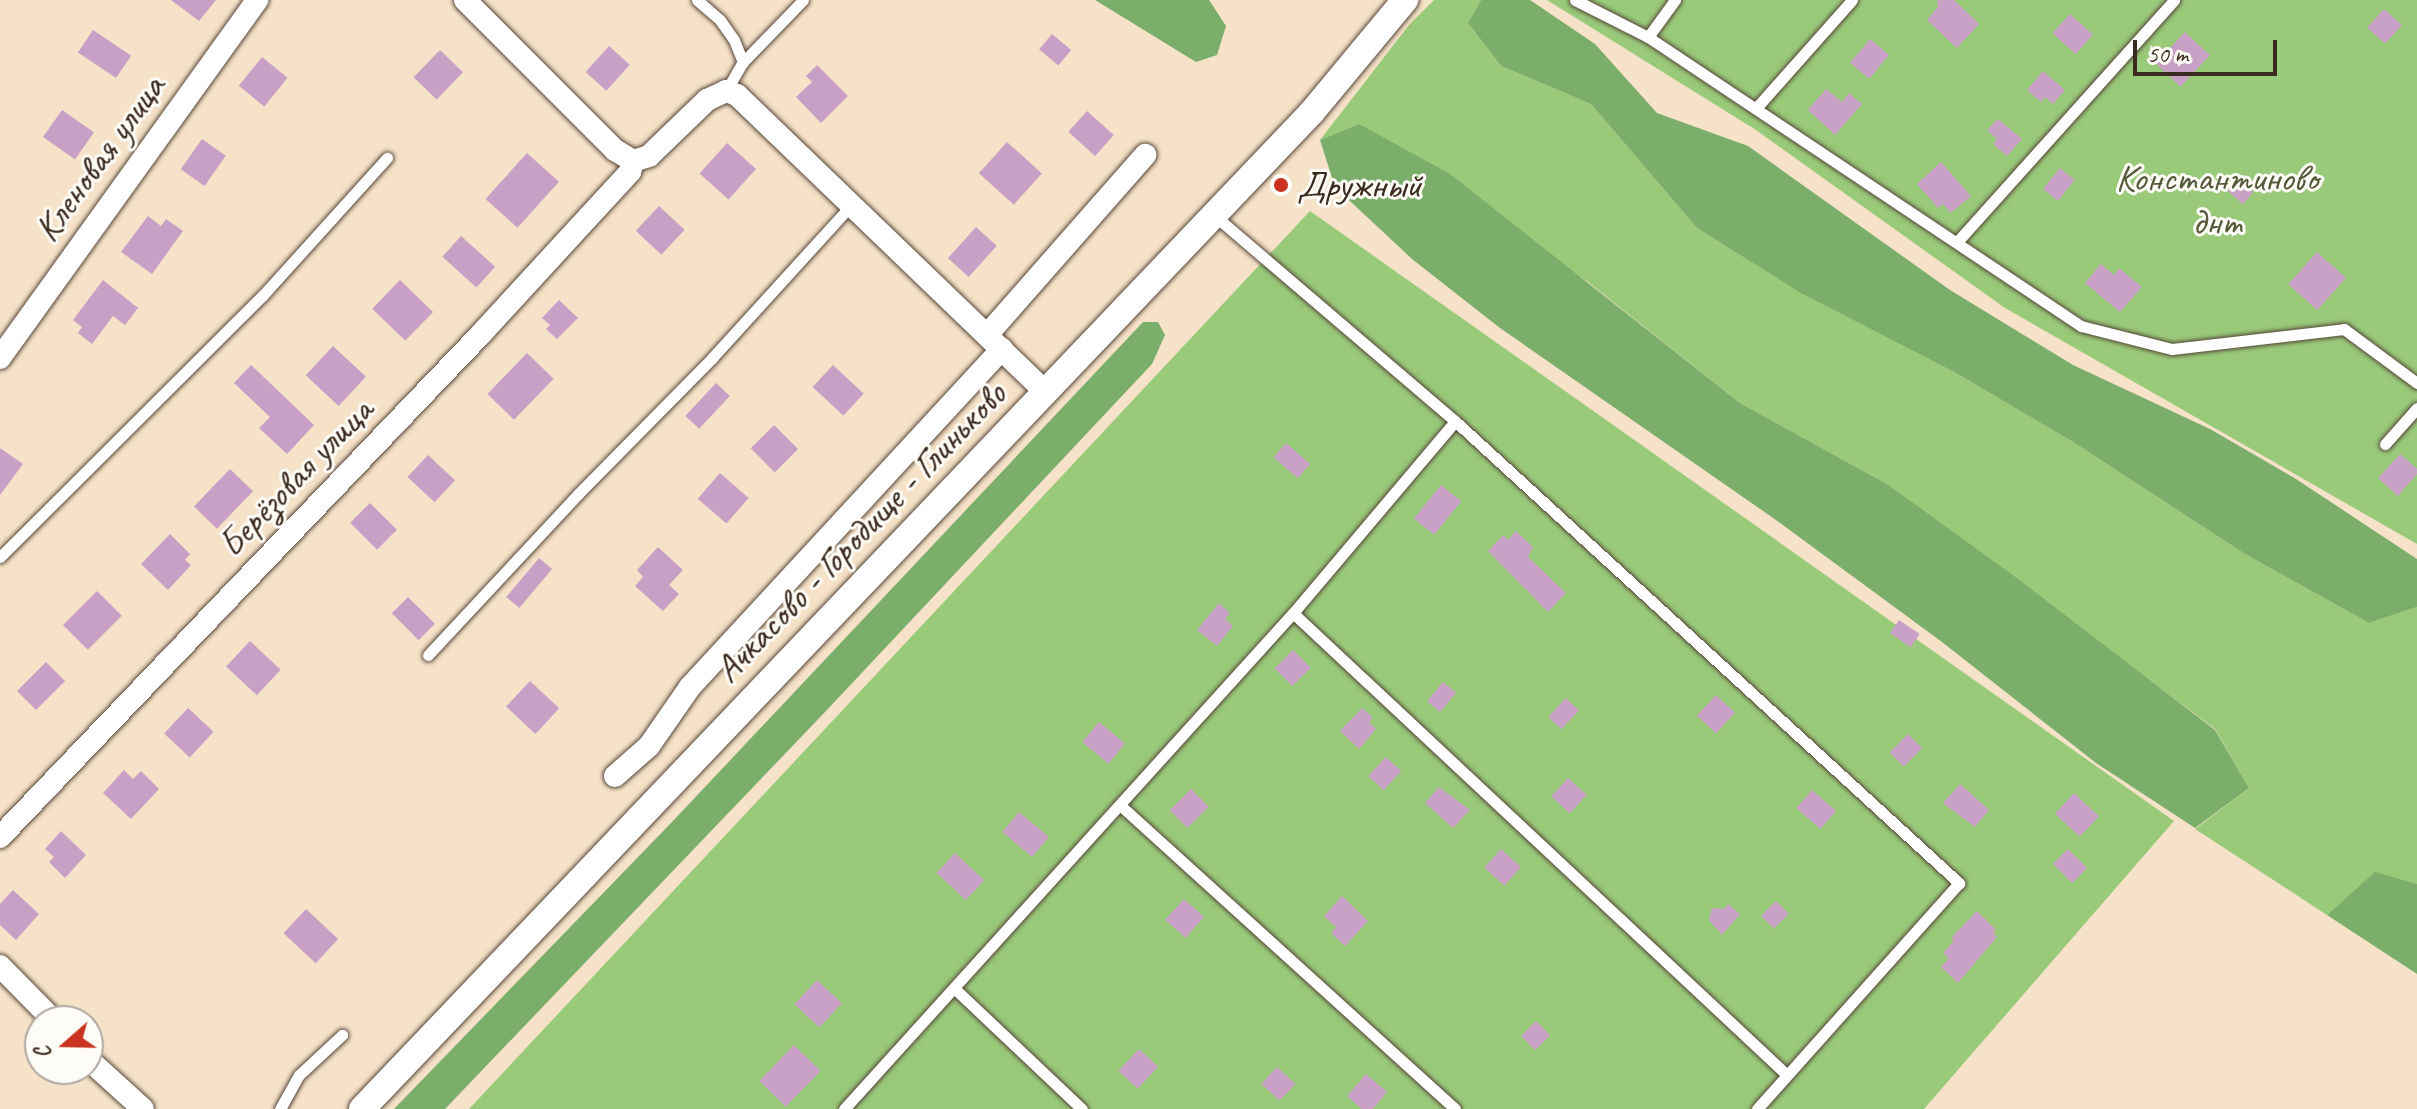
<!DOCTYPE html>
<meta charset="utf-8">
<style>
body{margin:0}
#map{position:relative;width:2417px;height:1109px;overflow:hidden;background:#f5e2c8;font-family:Caveat,sans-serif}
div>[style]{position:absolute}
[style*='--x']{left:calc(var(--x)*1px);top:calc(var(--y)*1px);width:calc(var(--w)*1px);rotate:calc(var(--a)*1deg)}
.green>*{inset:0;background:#99ca7a}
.forest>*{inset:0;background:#7aae6a}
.building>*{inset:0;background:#c9a0c5;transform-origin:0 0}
.roads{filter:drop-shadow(0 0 2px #574638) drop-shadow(0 0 2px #574638)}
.service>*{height:11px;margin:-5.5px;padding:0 5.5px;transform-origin:5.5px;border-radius:5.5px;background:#fff}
.minor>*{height:22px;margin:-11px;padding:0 11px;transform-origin:11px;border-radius:11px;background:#fff}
.tertiary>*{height:26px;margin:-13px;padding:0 13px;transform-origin:13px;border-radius:13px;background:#fff}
.dots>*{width:22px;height:22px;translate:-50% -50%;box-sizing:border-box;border:4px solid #fdfcf7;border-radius:50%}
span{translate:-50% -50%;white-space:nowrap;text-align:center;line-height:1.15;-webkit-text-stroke:6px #fdfcf7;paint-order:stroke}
.street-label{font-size:38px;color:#3b2a1e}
.park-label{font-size:38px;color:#575a3a}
.poi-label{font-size:38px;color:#3b2a1e}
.left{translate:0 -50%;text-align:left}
.north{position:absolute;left:24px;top:1005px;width:80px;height:80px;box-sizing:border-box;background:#fdfcf7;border:2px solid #afa8a0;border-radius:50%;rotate:250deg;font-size:22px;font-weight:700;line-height:32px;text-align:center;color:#3b2a1e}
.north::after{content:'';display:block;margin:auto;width:28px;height:36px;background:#c8321e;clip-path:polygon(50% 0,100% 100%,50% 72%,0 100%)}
.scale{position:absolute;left:2133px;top:40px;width:144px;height:36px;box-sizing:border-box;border:4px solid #3b2a1e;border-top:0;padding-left:10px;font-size:24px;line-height:28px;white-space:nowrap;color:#3b2a1e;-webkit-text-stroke:6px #fdfcf7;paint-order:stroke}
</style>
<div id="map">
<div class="green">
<div style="clip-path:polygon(1434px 0,1481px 0,1468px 23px,1501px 66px,1591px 104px,1697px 228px,1802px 293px,1954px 372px,2073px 442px,2245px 554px,2369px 623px,2417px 607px,2417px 884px,2375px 873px,2327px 915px,2195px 829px,2249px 788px,2215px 729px,1887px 484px,1740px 403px,1588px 282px,1359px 124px,1320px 140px,1409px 25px)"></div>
<div style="clip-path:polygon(1547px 0,2417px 0,2417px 544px,2005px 308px,1756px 130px)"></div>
<div style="clip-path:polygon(1310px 211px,2174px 821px,1924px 1109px,469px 1109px)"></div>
</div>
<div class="forest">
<div style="clip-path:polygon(1095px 0,1209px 0,1226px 26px,1217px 55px,1196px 62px)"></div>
<div style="clip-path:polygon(1481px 0,1530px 0,1595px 44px,1657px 113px,1748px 146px,1950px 290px,2073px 365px,2210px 429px,2296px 479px,2417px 559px,2417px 607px,2369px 623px,2245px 554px,2073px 442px,1954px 372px,1801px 293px,1697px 228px,1591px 104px,1501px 66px,1468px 23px)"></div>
<div style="clip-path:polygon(1359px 124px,1450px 174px,1740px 403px,1887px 484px,2014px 576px,2215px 730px,2249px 788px,2195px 828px,2096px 763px,1942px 642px,1776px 520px,1500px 328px,1412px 259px,1335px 187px,1320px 140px)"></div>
<div style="clip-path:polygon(1143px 322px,1158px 322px,1165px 335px,1152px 364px,825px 712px,445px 1109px,394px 1109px,672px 822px)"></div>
<div style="clip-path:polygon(2375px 872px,2417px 884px,2417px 974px,2327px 915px)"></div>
</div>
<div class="building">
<div style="clip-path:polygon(171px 0,216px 0,199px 21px)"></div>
<div style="clip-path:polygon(1937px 0,1954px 0,1979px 24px,1957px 48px,1927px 20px,1938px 7px)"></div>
<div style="left:2384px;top:9px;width:24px;height:25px;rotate:42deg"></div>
<div style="left:2070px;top:14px;width:31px;height:26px;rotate:42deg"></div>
<div style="left:93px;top:30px;width:46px;height:27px;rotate:34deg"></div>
<div style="left:2185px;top:32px;width:34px;height:43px;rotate:43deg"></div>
<div style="left:1052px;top:34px;width:25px;height:20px;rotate:40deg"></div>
<div style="left:1870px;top:39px;width:25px;height:31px;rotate:40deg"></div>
<div style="left:609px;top:46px;width:28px;height:35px;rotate:42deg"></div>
<div style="left:440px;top:50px;width:32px;height:38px;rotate:44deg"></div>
<div style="left:262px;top:57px;width:33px;height:37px;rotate:39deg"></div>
<div style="clip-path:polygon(817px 65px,848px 96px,821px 123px,796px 97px,812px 82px,806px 76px)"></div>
<div style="clip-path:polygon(2043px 71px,2065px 90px,2053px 104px,2045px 97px,2041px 102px,2027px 90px)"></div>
<div style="clip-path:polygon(1826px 89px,1842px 102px,1849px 93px,1862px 104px,1835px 135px,1808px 110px)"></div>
<div style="left:62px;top:110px;width:39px;height:33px;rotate:35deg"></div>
<div style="left:1087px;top:111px;width:36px;height:28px;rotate:42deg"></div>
<div style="clip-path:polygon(1998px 119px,2022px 139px,2007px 156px,1993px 144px,1997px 139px,1987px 130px)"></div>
<div style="left:202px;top:139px;width:29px;height:37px;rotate:35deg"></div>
<div style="left:1007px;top:142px;width:47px;height:42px;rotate:42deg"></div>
<div style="left:727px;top:143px;width:39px;height:41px;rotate:42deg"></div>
<div style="left:527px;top:153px;width:43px;height:62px;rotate:42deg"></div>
<div style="clip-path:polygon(1941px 162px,1971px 196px,1951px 213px,1943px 204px,1938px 208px,1917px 184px)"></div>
<div style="left:2060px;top:168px;width:19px;height:27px;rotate:39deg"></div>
<div style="left:2236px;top:177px;width:23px;height:16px;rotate:41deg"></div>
<div style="left:659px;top:206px;width:35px;height:34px;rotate:43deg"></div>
<div style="clip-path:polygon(148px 216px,161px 226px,166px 219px,183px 231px,152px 274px,121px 252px)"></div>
<div style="left:976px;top:227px;width:28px;height:42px;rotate:42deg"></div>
<div style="left:461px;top:236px;width:46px;height:28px;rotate:42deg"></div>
<div style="left:2317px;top:252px;width:39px;height:43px;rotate:42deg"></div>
<div style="clip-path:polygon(2101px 264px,2114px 275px,2119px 268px,2142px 287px,2120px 312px,2085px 283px)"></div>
<div style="clip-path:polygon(103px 280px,138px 308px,125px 325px,113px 316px,92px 344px,78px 333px,82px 327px,73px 320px)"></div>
<div style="left:400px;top:280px;width:46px;height:40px;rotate:44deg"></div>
<div style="clip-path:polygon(559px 300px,578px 318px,557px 339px,546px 329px,550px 325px,542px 318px)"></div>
<div style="left:333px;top:346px;width:45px;height:40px;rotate:43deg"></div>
<div style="left:527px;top:353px;width:37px;height:57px;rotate:44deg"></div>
<div style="clip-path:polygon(251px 365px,314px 425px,287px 454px,259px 428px,270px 417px,234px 383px)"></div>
<div style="left:833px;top:365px;width:42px;height:30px;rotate:43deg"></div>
<div style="left:716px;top:383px;width:19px;height:45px;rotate:43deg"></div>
<div style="left:774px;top:425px;width:34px;height:33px;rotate:45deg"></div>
<div style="left:1286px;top:443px;width:32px;height:19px;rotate:41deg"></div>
<div style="clip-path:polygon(0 448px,23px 464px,0 495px)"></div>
<div style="clip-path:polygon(2400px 454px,2417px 469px,2417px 474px,2398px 496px,2378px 478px)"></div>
<div style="left:428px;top:455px;width:37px;height:30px;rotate:43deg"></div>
<div style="left:230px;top:469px;width:32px;height:52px;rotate:44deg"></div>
<div style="left:720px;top:473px;width:38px;height:34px;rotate:41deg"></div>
<div style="left:1441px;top:485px;width:26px;height:43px;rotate:39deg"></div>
<div style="left:370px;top:503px;width:38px;height:28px;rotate:45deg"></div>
<div style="clip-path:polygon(1516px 531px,1533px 547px,1528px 557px,1566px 593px,1548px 612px,1488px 551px,1503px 535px,1508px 540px)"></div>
<div style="clip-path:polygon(170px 534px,190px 554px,185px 560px,191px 565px,168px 590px,141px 564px)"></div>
<div style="clip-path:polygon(658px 547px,683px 570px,669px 585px,679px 594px,663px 611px,635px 586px,643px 577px,637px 570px)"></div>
<div style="left:539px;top:558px;width:17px;height:51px;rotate:40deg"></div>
<div style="left:97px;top:591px;width:35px;height:48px;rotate:45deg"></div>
<div style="left:408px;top:597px;width:38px;height:23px;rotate:45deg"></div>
<div style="clip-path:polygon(1219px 603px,1230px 613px,1225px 619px,1233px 626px,1217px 646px,1197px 630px)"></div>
<div style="left:1899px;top:620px;width:25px;height:16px;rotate:34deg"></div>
<div style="left:250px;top:641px;width:42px;height:35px;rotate:43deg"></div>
<div style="left:1293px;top:650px;width:25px;height:26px;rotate:45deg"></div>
<div style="left:46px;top:662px;width:27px;height:41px;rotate:45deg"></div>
<div style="left:530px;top:681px;width:40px;height:35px;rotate:43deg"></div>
<div style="left:1443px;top:682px;width:17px;height:25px;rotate:40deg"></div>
<div style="left:1716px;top:695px;width:26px;height:28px;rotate:43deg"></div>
<div style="left:1566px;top:698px;width:18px;height:26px;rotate:43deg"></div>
<div style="left:188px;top:708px;width:35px;height:35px;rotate:43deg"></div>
<div style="clip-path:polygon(1362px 708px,1373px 718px,1369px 722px,1376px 729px,1359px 749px,1340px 731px)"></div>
<div style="left:1099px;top:722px;width:34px;height:26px;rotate:40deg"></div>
<div style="left:1908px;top:734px;width:20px;height:26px;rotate:45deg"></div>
<div style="left:1386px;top:757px;width:21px;height:26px;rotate:43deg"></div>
<div style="clip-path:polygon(124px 770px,133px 779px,141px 771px,159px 789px,131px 819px,103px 793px)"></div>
<div style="left:1568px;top:778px;width:25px;height:25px;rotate:42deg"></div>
<div style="clip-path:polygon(1960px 784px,1989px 810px,1975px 827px,1943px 803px)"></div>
<div style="clip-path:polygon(1439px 787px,1470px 810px,1453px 828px,1425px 803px)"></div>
<div style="left:1191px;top:789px;width:25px;height:30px;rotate:45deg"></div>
<div style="left:1812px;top:790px;width:32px;height:24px;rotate:41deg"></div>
<div style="left:2074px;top:793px;width:34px;height:28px;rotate:43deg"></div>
<div style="left:1019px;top:812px;width:39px;height:26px;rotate:40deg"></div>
<div style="clip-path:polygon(61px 831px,86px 855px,65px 878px,49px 862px,54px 857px,45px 849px)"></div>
<div style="left:1501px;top:849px;width:27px;height:25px;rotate:42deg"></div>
<div style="left:2068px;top:849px;width:27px;height:21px;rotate:45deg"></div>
<div style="left:955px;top:853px;width:40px;height:27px;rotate:43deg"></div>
<div style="clip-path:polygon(13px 890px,39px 914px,16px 940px,0 925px,0 904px)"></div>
<div style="clip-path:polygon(1342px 896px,1368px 921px,1345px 946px,1331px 933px,1336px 927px,1324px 916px)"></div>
<div style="left:1184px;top:899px;width:27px;height:28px;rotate:42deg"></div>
<div style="left:1776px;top:901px;width:18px;height:21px;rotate:45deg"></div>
<div style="clip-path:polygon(1728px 904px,1740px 914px,1722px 935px,1709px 920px,1712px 908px,1724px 909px)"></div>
<div style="left:306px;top:909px;width:44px;height:33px;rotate:43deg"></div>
<div style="clip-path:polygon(1977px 911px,1996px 930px,1993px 933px,1997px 937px,1958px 983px,1941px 967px,1949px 958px,1943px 953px,1954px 941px,1951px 938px)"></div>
<div style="left:817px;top:980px;width:34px;height:33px;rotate:43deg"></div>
<div style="left:1536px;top:1021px;width:20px;height:21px;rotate:45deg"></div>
<div style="left:794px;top:1045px;width:37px;height:50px;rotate:44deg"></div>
<div style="left:1139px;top:1049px;width:26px;height:30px;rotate:43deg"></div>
<div style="left:1277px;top:1067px;width:25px;height:23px;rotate:43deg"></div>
<div style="clip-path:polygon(1366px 1074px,1387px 1092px,1373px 1109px,1362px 1109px,1347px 1096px)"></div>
</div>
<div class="roads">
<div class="service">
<div style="--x:697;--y:0;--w:30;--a:41"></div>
<div style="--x:720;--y:20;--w:24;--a:55"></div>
<div style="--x:734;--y:40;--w:24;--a:68"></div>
<div style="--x:1575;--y:0;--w:82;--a:26.9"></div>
<div style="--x:1648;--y:37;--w:46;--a:-53.9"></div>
<div style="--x:1648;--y:37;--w:521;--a:33.72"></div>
<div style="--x:2081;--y:326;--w:94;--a:14.2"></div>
<div style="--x:2172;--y:349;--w:173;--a:-6.6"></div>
<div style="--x:2344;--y:329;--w:91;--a:36.5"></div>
<div style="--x:726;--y:91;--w:34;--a:-60"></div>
<div style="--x:743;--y:62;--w:86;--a:-45.9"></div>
<div style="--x:1757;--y:107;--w:143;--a:-48.4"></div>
<div style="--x:1957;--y:242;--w:325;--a:-48.1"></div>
<div style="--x:1455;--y:421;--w:684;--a:42.51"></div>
<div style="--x:1959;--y:883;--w:303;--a:131.8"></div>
<div style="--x:2385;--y:444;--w:48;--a:-48.4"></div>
<div style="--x:0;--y:557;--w:371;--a:-44.9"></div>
<div style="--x:263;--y:295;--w:185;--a:-47.9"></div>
<div style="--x:1293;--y:613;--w:676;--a:43.08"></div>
<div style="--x:428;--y:655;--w:220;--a:-47"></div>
<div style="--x:578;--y:494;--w:191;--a:-45.4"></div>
<div style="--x:712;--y:358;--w:207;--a:-47.7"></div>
<div style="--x:1120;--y:805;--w:452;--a:42.2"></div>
<div style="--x:954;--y:988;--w:176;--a:43.4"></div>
<div style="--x:280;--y:1109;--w:39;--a:-61"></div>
<div style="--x:299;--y:1075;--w:59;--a:-42.9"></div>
<div style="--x:844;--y:1109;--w:669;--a:-47.85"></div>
<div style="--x:1293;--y:613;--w:251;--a:-49.8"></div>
<div style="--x:1455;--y:421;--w:317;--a:-139.5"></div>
</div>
<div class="minor">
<div style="--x:465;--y:0;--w:212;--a:45"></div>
<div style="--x:615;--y:150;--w:21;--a:31"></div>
<div style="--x:633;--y:161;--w:17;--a:-17"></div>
<div style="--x:649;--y:156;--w:81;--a:-44"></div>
<div style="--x:707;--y:100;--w:21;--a:-25"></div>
<div style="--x:726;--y:91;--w:12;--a:20"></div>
<div style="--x:737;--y:95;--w:429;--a:43.9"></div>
<div style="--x:987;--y:335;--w:240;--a:-48.7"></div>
<div style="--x:0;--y:358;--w:441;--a:-54.3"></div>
<div style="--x:615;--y:776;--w:45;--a:-41.4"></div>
<div style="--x:649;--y:746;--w:72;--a:-55.2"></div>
<div style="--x:690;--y:687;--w:460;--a:-47.3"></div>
<div style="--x:0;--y:837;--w:695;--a:-46.28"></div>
<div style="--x:480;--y:335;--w:222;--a:-47.4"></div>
<div style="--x:630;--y:172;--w:11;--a:-75"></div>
<div style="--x:0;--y:966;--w:77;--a:45.5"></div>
<div style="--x:88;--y:1059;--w:74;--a:42.3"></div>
</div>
<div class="tertiary">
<div style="--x:362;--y:1109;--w:1377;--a:-46.38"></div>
<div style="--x:1312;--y:112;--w:146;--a:-50.3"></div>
</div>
</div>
<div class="dots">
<div style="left:1281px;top:185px;background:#c8321e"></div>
</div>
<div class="street-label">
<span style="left:99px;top:158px;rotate:-54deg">Кленовая улица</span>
<span style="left:295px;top:477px;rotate:-46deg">Берёзовая улица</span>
<span style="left:860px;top:532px;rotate:-46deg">Ачкасово - Городище - Глиньково</span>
</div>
<div class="park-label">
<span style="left:2217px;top:200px">Константиново<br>днт</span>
</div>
<div class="poi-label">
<span class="left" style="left:1297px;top:185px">Дружный</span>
</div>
<div class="north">С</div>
<div class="scale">50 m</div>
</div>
